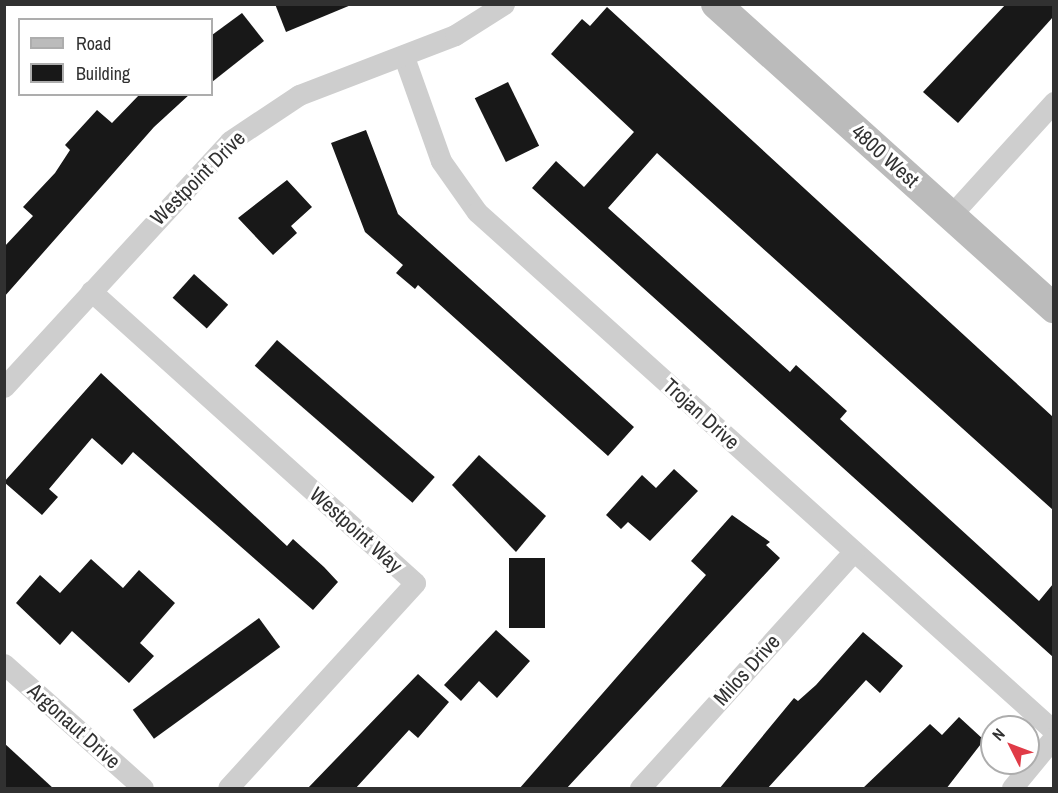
<!DOCTYPE html>
<style>
body{margin:0}
#map{position:relative;width:1058px;height:793px;overflow:hidden;background:#fff;font-family:"Archivo Narrow",sans-serif}
div>[style]{position:absolute}
[style*='--x']{left:calc(var(--x)*1px);top:calc(var(--y)*1px);width:calc(var(--w)*1px);rotate:calc(var(--a)*1deg)}
.building>*{inset:0;background:#181818;transform-origin:0 0}
.minor>*{height:21px;margin:-10.5px;padding:0 10.5px;transform-origin:10.5px;border-radius:10.5px;background:#cecece}
.secondary>*{height:30px;margin:-15px;padding:0 15px;transform-origin:15px;border-radius:15px;background:#bbb}
span{translate:-50% -50%;white-space:nowrap;text-align:center;line-height:1.15;-webkit-text-stroke:6px #fff;paint-order:stroke}
.street-label{font-size:21px;color:#313131}
.frame{position:absolute;inset:0;border:6px solid #313131;pointer-events:none}
.legend{position:absolute;left:18px;top:18px;width:195px;height:78px;box-sizing:border-box;background:#fff;border:2px solid #adadad;margin:0;padding:8px 10px;list-style:none;font-size:18px;color:#313131}
.legend li{display:flex;align-items:center;gap:12px;height:30px}
.legend b{width:30px;border:2px solid #adadad}
.north{position:absolute;left:980px;top:715px;width:60px;height:60px;box-sizing:border-box;background:#fff;border:2px solid #adadad;border-radius:50%;rotate:312deg;font-size:16px;font-weight:700;line-height:24px;text-align:center;color:#313131}
.north::after{content:'';display:block;margin:auto;width:21px;height:27px;background:#e03b47;clip-path:polygon(50% 0,100% 100%,50% 72%,0 100%)}
</style>
<div id="map">
<div class="building">
<div style="clip-path:polygon(275px 4px,351px 4px,351px 5px,286px 32px)"></div>
<div style="clip-path:polygon(1006px 4px,1053px 4px,1053px 17px,958px 123px,923px 92px)"></div>
<div style="clip-path:polygon(607px 7px,1053px 417px,1053px 510px,657px 153px,608px 208px,790px 372px,796px 365px,847px 411px,840px 419px,1039px 601px,1053px 584px,1053px 657px,532px 188px,556px 161px,584px 187px,634px 132px,551px 54px,582px 19px,590px 26px)"></div>
<div style="clip-path:polygon(242px 13px,264px 41px,212px 82px,212px 35px)"></div>
<div style="left:508px;top:82px;width:71px;height:37px;rotate:64deg"></div>
<div style="clip-path:polygon(140px 94px,190px 94px,154px 127px,4px 297px,4px 247px,33px 216px,23px 207px,55px 173px,70px 150px,65px 145px,97px 110px,112px 123px)"></div>
<div style="clip-path:polygon(366px 130px,398px 214px,634px 427px,608px 456px,418px 285px,415px 289px,396px 273px,403px 265px,365px 232px,331px 143px)"></div>
<div style="clip-path:polygon(287px 180px,312px 207px,291px 226px,297px 233px,273px 255px,238px 218px)"></div>
<div style="left:194px;top:274px;width:46px;height:32px;rotate:42deg"></div>
<div style="left:277px;top:340px;width:209px;height:34px;rotate:41deg"></div>
<div style="clip-path:polygon(101px 373px,287px 546px,293px 539px,324px 567px,338px 582px,313px 610px,133px 452px,122px 465px,92px 438px,49px 489px,58px 497px,42px 515px,4px 482px)"></div>
<div style="clip-path:polygon(479px 455px,546px 516px,516px 552px,452px 485px)"></div>
<div style="clip-path:polygon(674px 469px,698px 491px,650px 541px,628px 522px,621px 529px,606px 515px,642px 475px,656px 488px)"></div>
<div style="clip-path:polygon(732px 515px,770px 542px,766px 545px,780px 558px,566px 789px,519px 789px,706px 575px,691px 561px)"></div>
<div style="left:509px;top:558px;width:36px;height:70px"></div>
<div style="clip-path:polygon(91px 559px,123px 588px,139px 570px,175px 603px,140px 643px,154px 656px,129px 683px,72px 631px,60px 645px,16px 603px,40px 575px,60px 593px)"></div>
<div style="left:259px;top:618px;width:36px;height:156px;rotate:54deg"></div>
<div style="clip-path:polygon(496px 630px,530px 661px,497px 698px,479px 681px,461px 701px,444px 685px)"></div>
<div style="clip-path:polygon(863px 632px,903px 666px,880px 693px,866px 680px,767px 789px,719px 789px,794px 698px,798px 701px,816px 685px)"></div>
<div style="clip-path:polygon(418px 674px,449px 702px,418px 738px,409px 730px,355px 789px,307px 789px)"></div>
<div style="clip-path:polygon(959px 717px,984px 740px,946px 789px,862px 789px,930px 724px,942px 735px)"></div>
<div style="clip-path:polygon(4px 743px,54px 789px,4px 789px)"></div>
</div>
<div class="minor">
<div style="--x:404;--y:57;--w:110;--a:70.4"></div>
<div style="--x:441;--y:161;--w:62;--a:54.8"></div>
<div style="--x:477;--y:212;--w:776;--a:41.97"></div>
<div style="--x:951;--y:215;--w:153;--a:-47.7"></div>
<div style="--x:91;--y:291;--w:436;--a:42"></div>
<div style="--x:415;--y:583;--w:277;--a:132.4"></div>
<div style="--x:4;--y:387;--w:334;--a:-47.4"></div>
<div style="--x:230;--y:141;--w:83;--a:-33.7"></div>
<div style="--x:299;--y:95;--w:167;--a:-21"></div>
<div style="--x:455;--y:35;--w:58;--a:-32.3"></div>
<div style="--x:4;--y:664;--w:186;--a:41.7"></div>
<div style="--x:640;--y:788;--w:319;--a:-47.9"></div>
<div style="--x:1012;--y:788;--w:66;--a:-50.5"></div>
</div>
<div class="secondary">
<div style="--x:716;--y:4;--w:455;--a:42"></div>
</div>
<div class="street-label">
<span style="left:885px;top:156px;rotate:42deg">4800 West</span>
<span style="left:198px;top:178px;rotate:-45deg">Westpoint Drive</span>
<span style="left:701px;top:414px;rotate:42deg">Trojan Drive</span>
<span style="left:356px;top:530px;rotate:42deg">Westpoint Way</span>
<span style="left:747px;top:670px;rotate:-48deg">Milos Drive</span>
<span style="left:74px;top:726px;rotate:42deg">Argonaut Drive</span>
</div>
<div class="frame"></div>
<ul class="legend">
<li><b style="height:8px;background:#bbb"></b>Road</li>
<li><b style="height:16px;background:#181818"></b>Building</li>
</ul>
<div class="north">N</div>
</div>
